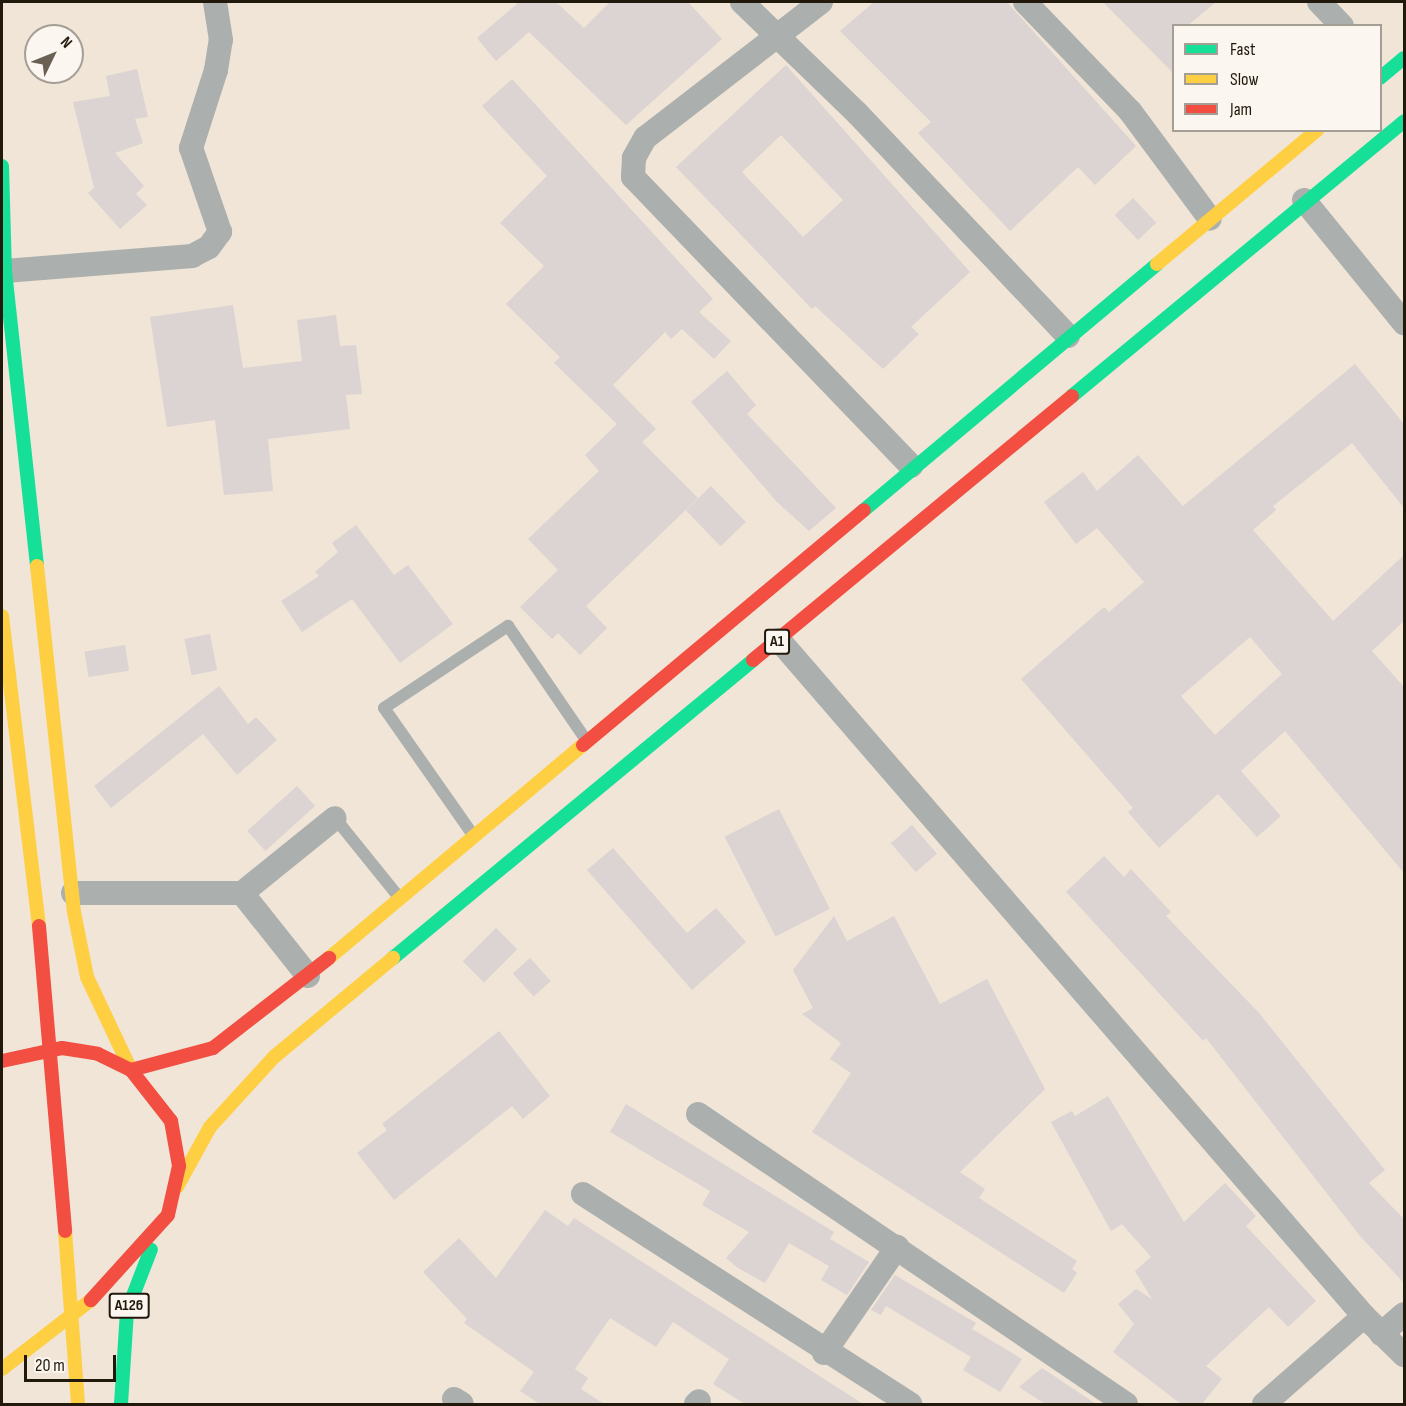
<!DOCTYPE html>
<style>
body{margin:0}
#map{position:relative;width:1406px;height:1406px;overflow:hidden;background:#f0e5d6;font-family:"Sofia Sans Condensed",sans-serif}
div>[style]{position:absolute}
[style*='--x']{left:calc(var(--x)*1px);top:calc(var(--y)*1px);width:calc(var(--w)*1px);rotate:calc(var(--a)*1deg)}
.building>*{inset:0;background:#dcd3d3;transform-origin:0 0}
.lane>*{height:12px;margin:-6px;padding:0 6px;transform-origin:6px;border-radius:6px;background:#abafad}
.street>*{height:24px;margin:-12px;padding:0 12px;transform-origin:12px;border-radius:12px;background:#abafad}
.fast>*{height:14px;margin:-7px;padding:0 7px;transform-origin:7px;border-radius:7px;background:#16e098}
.slow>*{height:14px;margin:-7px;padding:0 7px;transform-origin:7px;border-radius:7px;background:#ffcf43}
.jam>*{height:14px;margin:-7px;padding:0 7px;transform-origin:7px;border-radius:7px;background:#f24e42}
.slow-bridge>*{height:14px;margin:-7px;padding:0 7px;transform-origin:7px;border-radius:7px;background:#ffcf43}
.jam-bridge>*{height:14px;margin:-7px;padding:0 7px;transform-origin:7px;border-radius:7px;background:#f24e42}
span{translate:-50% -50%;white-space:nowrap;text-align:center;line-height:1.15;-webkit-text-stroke:4.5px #fbf6ef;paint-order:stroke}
.shield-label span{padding:2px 4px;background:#fbf6ef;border:2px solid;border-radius:4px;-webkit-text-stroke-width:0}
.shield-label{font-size:16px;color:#22190d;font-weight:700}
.frame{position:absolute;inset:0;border:3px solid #22190d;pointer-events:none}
.legend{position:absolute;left:1172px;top:24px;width:210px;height:108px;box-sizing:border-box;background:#fbf6ef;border:2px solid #a49e95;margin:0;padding:8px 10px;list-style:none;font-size:18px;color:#22190d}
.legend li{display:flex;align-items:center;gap:12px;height:30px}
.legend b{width:30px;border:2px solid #a49e95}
.north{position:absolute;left:24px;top:24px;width:60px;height:60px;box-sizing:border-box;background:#fbf6ef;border:2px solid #a49e95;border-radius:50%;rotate:47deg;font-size:16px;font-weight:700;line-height:24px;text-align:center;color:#22190d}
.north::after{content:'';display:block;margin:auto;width:21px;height:27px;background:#6a6053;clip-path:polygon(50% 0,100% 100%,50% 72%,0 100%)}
.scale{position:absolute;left:24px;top:1355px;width:92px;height:27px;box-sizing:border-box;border:3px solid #22190d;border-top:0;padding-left:8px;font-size:18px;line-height:21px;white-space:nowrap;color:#22190d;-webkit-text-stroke:4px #fbf6ef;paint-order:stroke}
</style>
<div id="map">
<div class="building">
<div style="clip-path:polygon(519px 2px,556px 2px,584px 28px,610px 2px,688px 2px,722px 39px,626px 125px,529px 32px,496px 61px,477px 38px)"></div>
<div style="clip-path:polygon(874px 2px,1007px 2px,1136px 146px,1095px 185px,1078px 167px,1010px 231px,918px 133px,931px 122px,840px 31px)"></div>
<div style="clip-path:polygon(1103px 2px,1216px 2px,1187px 26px,1173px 26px,1173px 73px)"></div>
<div style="clip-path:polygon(evenodd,786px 65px,970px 272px,911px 327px,919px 334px,883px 369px,815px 306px,812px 309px,676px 167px,786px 65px,781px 135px,843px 200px,803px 237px,742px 172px,781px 135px)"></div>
<div style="clip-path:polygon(137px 69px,148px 117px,135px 119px,143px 143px,115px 153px,144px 186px,136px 194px,147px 205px,120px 229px,88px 193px,94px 188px,73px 102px,110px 96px,106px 76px)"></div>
<div style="clip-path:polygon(512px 79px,713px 299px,699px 312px,731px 341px,714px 359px,682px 329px,671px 339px,665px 332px,613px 385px,656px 429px,642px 442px,698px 498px,586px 606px,607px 628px,580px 655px,558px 633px,552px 639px,520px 607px,558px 570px,528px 539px,599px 471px,585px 455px,617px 424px,554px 363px,560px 357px,506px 304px,544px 266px,500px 223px,547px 176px,482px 106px)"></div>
<div style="left:1133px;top:198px;width:34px;height:25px;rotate:47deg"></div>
<div style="clip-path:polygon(233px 305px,243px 368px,302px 361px,297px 320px,336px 315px,340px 346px,356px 345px,362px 394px,346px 395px,350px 429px,268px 439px,273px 491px,224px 495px,215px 420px,167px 427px,150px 317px)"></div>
<div style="clip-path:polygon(evenodd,1355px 364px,1404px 424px,1404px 508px,1352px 443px,1273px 506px,1276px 510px,1253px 530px,1333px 621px,1404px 555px,1404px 621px,1372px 651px,1404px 687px,1404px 873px,1285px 731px,1241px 771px,1281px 816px,1257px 837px,1218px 794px,1159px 848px,1128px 812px,1133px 808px,1021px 679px,1104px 607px,1109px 612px,1144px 582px,1097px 528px,1076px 544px,1044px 502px,1083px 472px,1097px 491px,1138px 455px,1183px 506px,1355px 364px,1250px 637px,1282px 674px,1215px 735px,1181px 696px,1250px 637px)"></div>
<div style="clip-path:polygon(727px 371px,756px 405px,747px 414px,836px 508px,809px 531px,777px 502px,691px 402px)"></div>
<div style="left:711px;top:486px;width:50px;height:35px;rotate:46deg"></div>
<div style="clip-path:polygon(356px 525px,394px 575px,408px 565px,453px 624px,400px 663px,352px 599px,302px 632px,281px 601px,319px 576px,315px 572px,338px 552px,332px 543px)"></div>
<div style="left:210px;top:634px;width:37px;height:26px;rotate:79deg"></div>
<div style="left:125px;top:645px;width:26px;height:41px;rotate:81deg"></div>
<div style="clip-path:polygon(219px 686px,248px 724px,256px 717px,277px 740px,237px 775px,203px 734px,111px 808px,94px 786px)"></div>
<div style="left:297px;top:786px;width:27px;height:67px;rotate:48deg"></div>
<div style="left:779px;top:809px;width:112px;height:61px;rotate:63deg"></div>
<div style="left:912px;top:825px;width:38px;height:28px;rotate:49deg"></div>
<div style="clip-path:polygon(613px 848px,687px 933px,716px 908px,746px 942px,692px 990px,587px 870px)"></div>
<div style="clip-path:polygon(1104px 856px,1124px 877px,1131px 869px,1171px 912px,1166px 916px,1259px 1013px,1385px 1170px,1369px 1183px,1404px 1219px,1404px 1283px,1360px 1236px,1206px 1038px,1203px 1041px,1066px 892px)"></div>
<div style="clip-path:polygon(834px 916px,847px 941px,894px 916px,940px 1004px,987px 979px,1045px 1089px,960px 1172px,985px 1189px,979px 1198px,1077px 1261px,1072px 1269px,1077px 1273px,1064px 1293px,812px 1132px,851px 1073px,830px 1059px,841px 1043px,802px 1014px,813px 1008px,793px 970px)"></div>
<div style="left:496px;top:928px;width:30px;height:47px;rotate:45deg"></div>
<div style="left:530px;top:958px;width:31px;height:23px;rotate:48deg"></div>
<div style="clip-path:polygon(499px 1031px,550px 1096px,523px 1119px,512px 1106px,394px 1200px,357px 1153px,387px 1130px,382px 1124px)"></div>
<div style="clip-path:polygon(1108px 1096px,1184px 1222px,1225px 1183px,1256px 1216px,1246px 1226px,1316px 1301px,1288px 1327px,1269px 1307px,1206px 1366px,1222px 1379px,1202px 1404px,1181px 1404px,1113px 1352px,1134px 1324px,1118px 1304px,1136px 1289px,1152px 1299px,1135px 1271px,1151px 1257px,1122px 1224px,1111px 1231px,1051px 1122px,1072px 1111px,1075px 1116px)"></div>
<div style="clip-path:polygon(626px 1104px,834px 1232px,830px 1239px,869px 1262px,847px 1295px,821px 1280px,829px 1266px,789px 1243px,765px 1283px,738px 1268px,726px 1258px,749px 1232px,702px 1205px,710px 1191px,610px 1132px)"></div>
<div style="clip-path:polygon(545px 1210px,568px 1226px,574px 1218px,863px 1404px,745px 1404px,713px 1384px,729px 1359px,673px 1322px,656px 1347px,610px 1318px,575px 1369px,588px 1378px,581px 1389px,604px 1404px,540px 1404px,520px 1391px,534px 1372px,464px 1323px,467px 1319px,423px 1272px,459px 1238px,496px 1278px)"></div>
<div style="clip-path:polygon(895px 1275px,976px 1323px,972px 1329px,1022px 1359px,1000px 1392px,963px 1370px,971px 1357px,886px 1306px,881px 1315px,871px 1310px)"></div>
<div style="clip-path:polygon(1042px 1368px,1096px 1404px,1045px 1404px,1019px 1387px)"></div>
</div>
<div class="lane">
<div style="--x:335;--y:818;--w:100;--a:51.1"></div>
<div style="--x:473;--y:835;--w:155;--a:-125"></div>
<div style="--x:384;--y:708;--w:149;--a:-33.5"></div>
<div style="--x:508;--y:626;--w:138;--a:55.6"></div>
</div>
<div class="street">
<div style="--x:742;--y:2;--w:160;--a:44"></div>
<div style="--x:857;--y:113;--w:307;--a:46.6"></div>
<div style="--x:821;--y:2;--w:222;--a:142.3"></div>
<div style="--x:645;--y:138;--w:23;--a:119"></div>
<div style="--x:634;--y:158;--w:19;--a:93"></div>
<div style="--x:633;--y:177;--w:401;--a:46.1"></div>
<div style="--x:1025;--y:2;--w:151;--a:46.1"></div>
<div style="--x:1130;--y:111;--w:134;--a:53.5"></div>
<div style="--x:1319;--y:2;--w:33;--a:46"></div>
<div style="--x:1304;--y:200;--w:159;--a:50.9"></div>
<div style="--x:5;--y:271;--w:188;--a:-4.6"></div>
<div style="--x:192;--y:256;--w:19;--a:-28"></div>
<div style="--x:209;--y:247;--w:19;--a:-54"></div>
<div style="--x:220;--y:232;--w:89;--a:-109"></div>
<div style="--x:191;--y:148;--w:82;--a:-72.2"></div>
<div style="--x:216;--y:70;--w:30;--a:-81"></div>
<div style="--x:221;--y:40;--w:38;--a:-99"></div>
<div style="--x:779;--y:640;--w:894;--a:49.13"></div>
<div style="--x:1364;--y:1316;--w:56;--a:44.3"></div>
<div style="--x:73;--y:893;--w:169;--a:0"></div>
<div style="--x:242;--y:893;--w:119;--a:-38.9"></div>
<div style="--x:242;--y:893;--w:106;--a:51.5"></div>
<div style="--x:698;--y:1114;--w:517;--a:34.12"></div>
<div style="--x:583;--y:1194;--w:389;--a:32.7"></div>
<div style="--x:1381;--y:1334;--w:30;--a:-41"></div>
<div style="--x:824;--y:1353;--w:129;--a:-55.4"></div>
<div style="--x:454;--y:1399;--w:9;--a:32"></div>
<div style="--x:696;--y:1404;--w:4;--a:-45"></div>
<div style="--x:1264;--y:1404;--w:133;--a:-41.3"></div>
</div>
<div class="fast">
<div style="--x:1380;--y:78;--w:31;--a:-40"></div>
<div style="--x:2;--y:166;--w:105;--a:88.4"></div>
<div style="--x:5;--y:271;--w:297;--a:83.8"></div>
<div style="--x:1072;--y:396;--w:431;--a:-39.6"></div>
<div style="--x:864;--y:510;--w:383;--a:-40"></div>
<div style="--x:393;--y:958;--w:467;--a:-39.6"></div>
<div style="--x:121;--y:1404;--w:93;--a:-86.3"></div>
<div style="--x:127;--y:1311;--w:66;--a:-68.8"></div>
</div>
<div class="slow">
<div style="--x:1157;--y:264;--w:209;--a:-39.9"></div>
<div style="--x:37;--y:566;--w:348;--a:83.9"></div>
<div style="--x:74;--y:912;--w:66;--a:78.7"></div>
<div style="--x:87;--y:977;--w:103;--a:64.7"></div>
<div style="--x:329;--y:958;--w:331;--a:-40"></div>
<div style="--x:177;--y:1187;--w:68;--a:-61.2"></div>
<div style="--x:210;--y:1127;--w:95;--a:-47.6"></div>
<div style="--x:274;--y:1057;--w:155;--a:-39.8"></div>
<div style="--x:2;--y:1369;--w:113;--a:-37.8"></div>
</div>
<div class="jam">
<div style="--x:753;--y:660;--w:414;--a:-39.6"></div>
<div style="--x:583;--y:745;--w:366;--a:-39.9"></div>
<div style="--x:2;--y:1061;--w:61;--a:-12.2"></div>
<div style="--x:62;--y:1048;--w:36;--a:9"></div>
<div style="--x:98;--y:1054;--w:37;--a:26"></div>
<div style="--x:131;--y:1070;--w:65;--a:51.9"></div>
<div style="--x:171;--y:1121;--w:46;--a:79.9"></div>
<div style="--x:179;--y:1166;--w:50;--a:102.7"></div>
<div style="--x:168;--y:1215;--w:115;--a:132.2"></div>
<div style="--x:131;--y:1070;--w:85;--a:-15"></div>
<div style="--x:213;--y:1048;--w:147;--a:-37.8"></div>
</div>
<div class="slow-bridge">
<div style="--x:2;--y:616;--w:312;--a:83.2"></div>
<div style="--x:65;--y:1231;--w:173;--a:85.7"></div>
</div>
<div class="jam-bridge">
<div style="--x:39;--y:926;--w:306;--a:85.1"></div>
</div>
<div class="shield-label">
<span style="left:777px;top:642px">A1</span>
<span style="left:129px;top:1306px">A126</span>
</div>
<div class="frame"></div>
<ul class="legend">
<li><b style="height:8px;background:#16e098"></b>Fast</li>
<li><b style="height:8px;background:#ffcf43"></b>Slow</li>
<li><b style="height:8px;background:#f24e42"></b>Jam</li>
</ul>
<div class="north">N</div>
<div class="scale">20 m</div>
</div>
